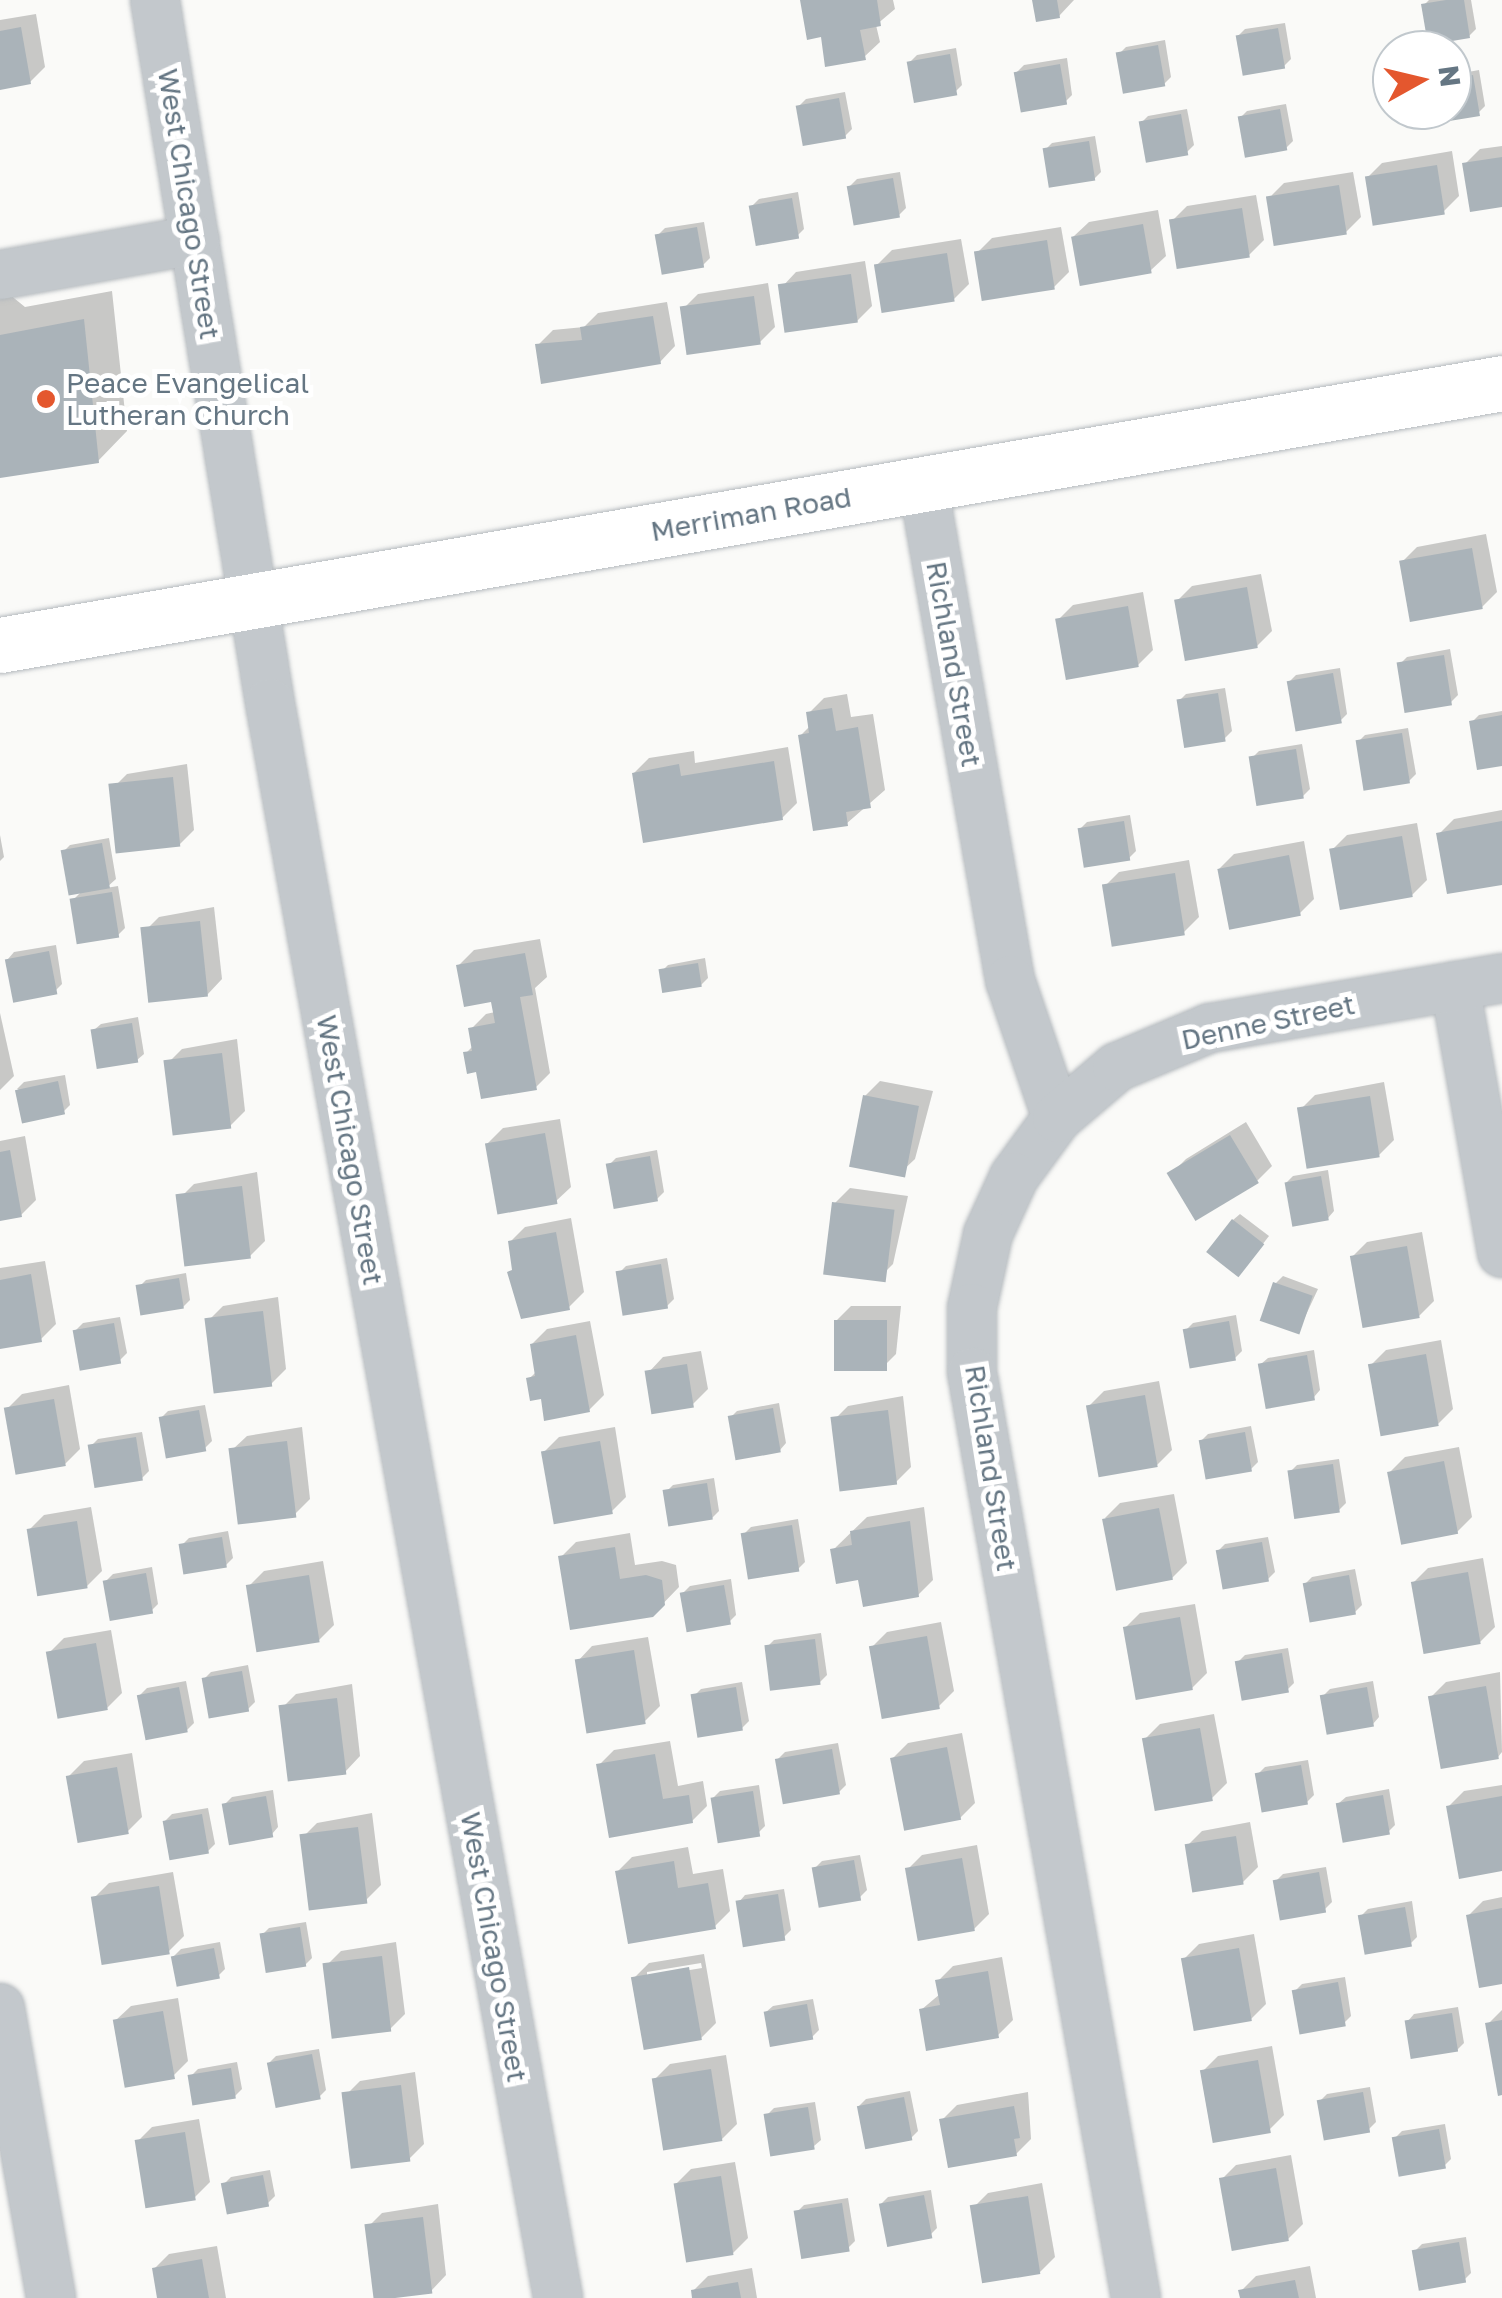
<!DOCTYPE html>
<style>
body{margin:0}
#map{position:relative;width:1502px;height:2298px;overflow:hidden;background:#fafaf8;font-family:"Golos Text",sans-serif}
div>[style]{position:absolute}
[style*='--x']{left:calc(var(--x)*1px);top:calc(var(--y)*1px);width:calc(var(--w)*1px);rotate:calc(var(--a)*1deg)}
.shadow>*{inset:0;background:#0003}
.building>*{inset:0;background:#aab3b9;transform-origin:0 0}
.roads{filter:drop-shadow(0 0 2px #b5babe) drop-shadow(0 0 2px #b5babe)}
.minor>*{height:48px;margin:-24px;padding:0 24px;transform-origin:24px;border-radius:24px;background:#c3c8cc}
.major>*{height:55px;margin:-27.5px;padding:0 27.5px;transform-origin:27.5px;border-radius:27.5px;background:#fff}
.dots>*{width:28px;height:28px;translate:-50% -50%;box-sizing:border-box;border:5px solid #fff;border-radius:50%}
span{translate:-50% -50%;white-space:nowrap;text-align:center;line-height:1.15;-webkit-text-stroke:10px #fff;paint-order:stroke}
.street-label{font-size:28px;color:#657683}
.poi-label{font-size:28px;color:#657683}
.left{translate:0 -50%;text-align:left}
.north{position:absolute;left:1372px;top:30px;width:100px;height:100px;box-sizing:border-box;background:#fff;border:2px solid #c1c8cd;border-radius:50%;rotate:82deg;font-size:28px;font-weight:700;line-height:40px;text-align:center;color:#657683}
.north::after{content:'';display:block;margin:auto;width:35px;height:45px;background:#e4572e;clip-path:polygon(50% 0,100% 100%,50% 72%,0 100%)}
</style>
<div id="map">
<div class="shadow">
<div style="clip-path:polygon(802px 0,893px 0,895px 9px,876px 25px,880px 42px,864px 57px,823px 34px)"></div>
<div style="clip-path:polygon(1035px 0,1074px 0,1059px 16px)"></div>
<div style="clip-path:polygon(1429px 0,1471px 0,1476px 29px,1469px 36px,1424px 5px)"></div>
<div style="clip-path:polygon(36px 14px,45px 67px,30px 82px,0 87px,0 20px)"></div>
<div style="clip-path:polygon(1285px 23px,1291px 59px,1284px 66px,1238px 36px,1245px 29px)"></div>
<div style="clip-path:polygon(1165px 40px,1171px 77px,1164px 84px,1119px 54px,1126px 47px)"></div>
<div style="clip-path:polygon(956px 48px,962px 85px,955px 92px,910px 62px,917px 55px)"></div>
<div style="clip-path:polygon(1067px 58px,1072px 95px,1065px 102px,1017px 72px,1024px 65px)"></div>
<div style="clip-path:polygon(1479px 70px,1485px 106px,1478px 113px,1438px 110px,1452px 110px,1452px 75px)"></div>
<div style="clip-path:polygon(845px 92px,852px 129px,845px 136px,799px 106px,806px 99px)"></div>
<div style="clip-path:polygon(1286px 104px,1293px 141px,1286px 148px,1240px 118px,1247px 111px)"></div>
<div style="clip-path:polygon(1187px 109px,1194px 145px,1187px 152px,1141px 123px,1148px 116px)"></div>
<div style="clip-path:polygon(1095px 136px,1101px 172px,1094px 179px,1045px 150px,1052px 143px)"></div>
<div style="clip-path:polygon(1502px 146px,1502px 205px,1465px 164px,1480px 149px)"></div>
<div style="clip-path:polygon(1452px 151px,1459px 196px,1443px 212px,1367px 178px,1382px 163px)"></div>
<div style="clip-path:polygon(900px 172px,906px 208px,899px 215px,850px 186px,857px 179px)"></div>
<div style="clip-path:polygon(1353px 172px,1361px 217px,1346px 232px,1269px 198px,1284px 183px)"></div>
<div style="clip-path:polygon(798px 192px,804px 229px,797px 236px,752px 206px,759px 199px)"></div>
<div style="clip-path:polygon(1256px 195px,1264px 240px,1249px 255px,1172px 221px,1187px 206px)"></div>
<div style="clip-path:polygon(1158px 210px,1166px 256px,1150px 271px,1073px 237px,1089px 222px)"></div>
<div style="clip-path:polygon(704px 222px,710px 258px,703px 265px,658px 235px,665px 228px)"></div>
<div style="clip-path:polygon(1061px 227px,1069px 272px,1054px 287px,977px 253px,992px 238px)"></div>
<div style="clip-path:polygon(961px 239px,969px 284px,954px 299px,877px 265px,892px 250px)"></div>
<div style="clip-path:polygon(865px 261px,872px 306px,857px 321px,781px 288px,796px 272px)"></div>
<div style="clip-path:polygon(768px 283px,775px 327px,760px 342px,683px 309px,698px 294px)"></div>
<div style="clip-path:polygon(4px 290px,25px 307px,112px 291px,127px 431px,98px 461px,0 476px,0 294px)"></div>
<div style="clip-path:polygon(667px 302px,675px 346px,660px 362px,538px 345px,553px 330px,584px 327px,598px 313px)"></div>
<div style="clip-path:polygon(1486px 534px,1497px 592px,1482px 607px,1402px 562px,1417px 547px)"></div>
<div style="clip-path:polygon(1261px 574px,1272px 631px,1257px 646px,1177px 601px,1192px 586px)"></div>
<div style="clip-path:polygon(1143px 592px,1153px 650px,1138px 665px,1058px 620px,1073px 605px)"></div>
<div style="clip-path:polygon(1450px 649px,1458px 695px,1451px 702px,1400px 664px,1407px 657px)"></div>
<div style="clip-path:polygon(1340px 668px,1347px 714px,1340px 721px,1289px 682px,1296px 675px)"></div>
<div style="clip-path:polygon(1225px 688px,1232px 731px,1225px 738px,1179px 701px,1186px 694px)"></div>
<div style="clip-path:polygon(847px 694px,851px 717px,873px 714px,885px 790px,846px 824px,800px 736px,810px 726px,809px 713px,824px 698px)"></div>
<div style="clip-path:polygon(1502px 711px,1502px 763px,1472px 722px,1479px 715px)"></div>
<div style="clip-path:polygon(1408px 728px,1416px 774px,1409px 781px,1358px 742px,1365px 735px)"></div>
<div style="clip-path:polygon(1302px 744px,1310px 789px,1303px 796px,1252px 758px,1259px 751px)"></div>
<div style="clip-path:polygon(788px 747px,797px 803px,782px 818px,634px 773px,649px 758px,694px 751px,695px 763px)"></div>
<div style="clip-path:polygon(187px 764px,194px 830px,179px 845px,112px 789px,127px 774px)"></div>
<div style="clip-path:polygon(1502px 810px,1502px 882px,1439px 834px,1454px 819px)"></div>
<div style="clip-path:polygon(1130px 815px,1136px 851px,1129px 858px,1080px 829px,1087px 822px)"></div>
<div style="clip-path:polygon(1417px 823px,1427px 880px,1412px 895px,1332px 850px,1347px 835px)"></div>
<div style="clip-path:polygon(0 835px,4px 857px,0 861px)"></div>
<div style="clip-path:polygon(109px 838px,116px 879px,106px 888px,118px 886px,125px 928px,118px 935px,73px 900px,82px 891px,63px 852px,70px 845px)"></div>
<div style="clip-path:polygon(1304px 841px,1314px 899px,1299px 914px,1219px 869px,1234px 854px)"></div>
<div style="clip-path:polygon(1189px 860px,1199px 917px,1184px 932px,1104px 887px,1119px 872px)"></div>
<div style="clip-path:polygon(214px 907px,222px 979px,207px 995px,144px 932px,159px 917px)"></div>
<div style="clip-path:polygon(540px 939px,547px 977px,535px 988px,550px 1073px,535px 1088px,478px 1070px,466px 1053px,473px 1046px,471px 1029px,486px 1014px,495px 1012px,493px 999px,459px 965px,474px 950px)"></div>
<div style="clip-path:polygon(56px 945px,62px 984px,55px 991px,8px 959px,14px 952px)"></div>
<div style="clip-path:polygon(705px 958px,708px 978px,701px 985px,661px 972px,668px 965px)"></div>
<div style="clip-path:polygon(0 1013px,14px 1076px,0 1090px)"></div>
<div style="clip-path:polygon(138px 1017px,144px 1054px,137px 1060px,94px 1030px,101px 1024px)"></div>
<div style="clip-path:polygon(237px 1039px,245px 1111px,230px 1126px,167px 1064px,182px 1049px)"></div>
<div style="clip-path:polygon(65px 1075px,70px 1105px,63px 1112px,17px 1089px,24px 1082px)"></div>
<div style="clip-path:polygon(880px 1081px,933px 1091px,915px 1159px,899px 1174px,865px 1096px)"></div>
<div style="clip-path:polygon(1384px 1082px,1394px 1140px,1379px 1155px,1300px 1110px,1315px 1095px)"></div>
<div style="clip-path:polygon(560px 1119px,571px 1187px,555px 1202px,488px 1143px,503px 1128px)"></div>
<div style="clip-path:polygon(1246px 1122px,1272px 1166px,1257px 1181px,1171px 1174px,1186px 1159px)"></div>
<div style="clip-path:polygon(25px 1136px,36px 1200px,21px 1215px,0 1219px,0 1141px)"></div>
<div style="clip-path:polygon(657px 1150px,664px 1192px,657px 1199px,609px 1165px,616px 1158px)"></div>
<div style="clip-path:polygon(1328px 1170px,1334px 1211px,1328px 1218px,1286px 1183px,1293px 1176px)"></div>
<div style="clip-path:polygon(257px 1172px,265px 1241px,250px 1256px,179px 1199px,194px 1184px)"></div>
<div style="clip-path:polygon(850px 1188px,908px 1196px,893px 1264px,878px 1279px,835px 1203px)"></div>
<div style="clip-path:polygon(1240px 1214px,1269px 1236px,1245px 1267px,1233px 1220px)"></div>
<div style="clip-path:polygon(571px 1218px,584px 1292px,569px 1307px,510px 1242px,525px 1227px)"></div>
<div style="clip-path:polygon(1422px 1232px,1434px 1301px,1419px 1316px,1352px 1257px,1367px 1242px)"></div>
<div style="clip-path:polygon(667px 1258px,674px 1299px,667px 1306px,619px 1273px,626px 1266px)"></div>
<div style="clip-path:polygon(45px 1261px,56px 1324px,41px 1339px,0 1346px,0 1268px)"></div>
<div style="clip-path:polygon(186px 1273px,190px 1300px,183px 1307px,139px 1287px,146px 1280px)"></div>
<div style="clip-path:polygon(1283px 1276px,1318px 1289px,1298px 1332px,1276px 1283px)"></div>
<div style="clip-path:polygon(278px 1297px,286px 1369px,271px 1384px,208px 1321px,223px 1306px)"></div>
<div style="clip-path:polygon(851px 1306px,901px 1306px,896px 1354px,881px 1369px,836px 1321px)"></div>
<div style="clip-path:polygon(1236px 1315px,1242px 1351px,1235px 1358px,1186px 1330px,1193px 1323px)"></div>
<div style="clip-path:polygon(120px 1317px,127px 1353px,120px 1360px,76px 1330px,83px 1323px)"></div>
<div style="clip-path:polygon(590px 1321px,604px 1395px,589px 1410px,543px 1396px,529px 1379px,537px 1371px,532px 1344px,547px 1329px)"></div>
<div style="clip-path:polygon(1441px 1340px,1453px 1409px,1438px 1424px,1371px 1365px,1386px 1350px)"></div>
<div style="clip-path:polygon(1314px 1350px,1320px 1390px,1314px 1397px,1261px 1364px,1268px 1358px)"></div>
<div style="clip-path:polygon(701px 1351px,708px 1389px,693px 1404px,648px 1373px,663px 1357px)"></div>
<div style="clip-path:polygon(1159px 1381px,1172px 1450px,1157px 1465px,1089px 1406px,1104px 1391px)"></div>
<div style="clip-path:polygon(69px 1385px,80px 1449px,65px 1464px,7px 1409px,22px 1394px)"></div>
<div style="clip-path:polygon(903px 1396px,911px 1467px,896px 1482px,833px 1421px,848px 1406px)"></div>
<div style="clip-path:polygon(779px 1403px,786px 1443px,780px 1450px,730px 1418px,737px 1411px)"></div>
<div style="clip-path:polygon(205px 1405px,212px 1441px,205px 1448px,161px 1418px,168px 1411px)"></div>
<div style="clip-path:polygon(1251px 1426px,1258px 1462px,1251px 1469px,1201px 1441px,1208px 1434px)"></div>
<div style="clip-path:polygon(302px 1427px,310px 1499px,295px 1514px,231px 1451px,247px 1436px)"></div>
<div style="clip-path:polygon(615px 1427px,626px 1497px,611px 1512px,544px 1452px,559px 1437px)"></div>
<div style="clip-path:polygon(142px 1432px,149px 1471px,142px 1478px,91px 1446px,98px 1439px)"></div>
<div style="clip-path:polygon(1459px 1447px,1472px 1517px,1457px 1532px,1390px 1472px,1405px 1457px)"></div>
<div style="clip-path:polygon(1339px 1459px,1346px 1503px,1339px 1510px,1290px 1472px,1297px 1465px)"></div>
<div style="clip-path:polygon(714px 1478px,719px 1511px,712px 1518px,666px 1492px,673px 1485px)"></div>
<div style="clip-path:polygon(1174px 1494px,1187px 1563px,1172px 1578px,1105px 1518px,1120px 1503px)"></div>
<div style="clip-path:polygon(91px 1507px,102px 1571px,87px 1586px,29px 1530px,44px 1515px)"></div>
<div style="clip-path:polygon(924px 1507px,933px 1580px,918px 1595px,860px 1577px,833px 1550px,867px 1517px)"></div>
<div style="clip-path:polygon(798px 1519px,805px 1562px,798px 1569px,744px 1534px,751px 1527px)"></div>
<div style="clip-path:polygon(228px 1531px,233px 1558px,226px 1565px,182px 1545px,189px 1538px)"></div>
<div style="clip-path:polygon(630px 1533px,635px 1565px,662px 1561px,676px 1565px,679px 1587px,652px 1615px,561px 1557px,576px 1542px)"></div>
<div style="clip-path:polygon(1268px 1537px,1275px 1572px,1268px 1579px,1218px 1551px,1225px 1544px)"></div>
<div style="clip-path:polygon(1483px 1558px,1495px 1627px,1480px 1642px,1413px 1583px,1428px 1568px)"></div>
<div style="clip-path:polygon(323px 1561px,334px 1625px,319px 1640px,249px 1586px,264px 1571px)"></div>
<div style="clip-path:polygon(152px 1567px,158px 1604px,151px 1611px,106px 1581px,113px 1574px)"></div>
<div style="clip-path:polygon(1355px 1569px,1362px 1605px,1355px 1612px,1305px 1584px,1312px 1577px)"></div>
<div style="clip-path:polygon(731px 1579px,736px 1615px,729px 1622px,683px 1593px,690px 1586px)"></div>
<div style="clip-path:polygon(1195px 1604px,1207px 1673px,1192px 1688px,1125px 1628px,1140px 1613px)"></div>
<div style="clip-path:polygon(941px 1622px,954px 1691px,939px 1706px,872px 1647px,887px 1632px)"></div>
<div style="clip-path:polygon(111px 1630px,122px 1693px,107px 1708px,49px 1653px,64px 1638px)"></div>
<div style="clip-path:polygon(821px 1633px,827px 1675px,820px 1682px,767px 1647px,774px 1640px)"></div>
<div style="clip-path:polygon(648px 1637px,660px 1706px,645px 1721px,577px 1662px,592px 1646px)"></div>
<div style="clip-path:polygon(1288px 1648px,1294px 1683px,1287px 1690px,1238px 1662px,1245px 1655px)"></div>
<div style="clip-path:polygon(248px 1665px,255px 1702px,248px 1709px,204px 1679px,211px 1672px)"></div>
<div style="clip-path:polygon(1500px 1672px,1502px 1752px,1498px 1757px,1431px 1697px,1446px 1682px)"></div>
<div style="clip-path:polygon(186px 1681px,194px 1723px,187px 1730px,140px 1695px,147px 1688px)"></div>
<div style="clip-path:polygon(1373px 1681px,1379px 1717px,1373px 1724px,1323px 1696px,1330px 1689px)"></div>
<div style="clip-path:polygon(742px 1682px,749px 1721px,742px 1728px,694px 1696px,701px 1689px)"></div>
<div style="clip-path:polygon(352px 1684px,360px 1756px,345px 1772px,281px 1709px,296px 1694px)"></div>
<div style="clip-path:polygon(1214px 1714px,1227px 1783px,1212px 1798px,1145px 1739px,1160px 1724px)"></div>
<div style="clip-path:polygon(962px 1733px,975px 1803px,960px 1818px,893px 1758px,908px 1743px)"></div>
<div style="clip-path:polygon(670px 1741px,678px 1786px,703px 1781px,707px 1806px,692px 1821px,599px 1765px,614px 1750px)"></div>
<div style="clip-path:polygon(838px 1743px,846px 1785px,839px 1792px,778px 1759px,785px 1752px)"></div>
<div style="clip-path:polygon(132px 1753px,142px 1817px,127px 1832px,69px 1776px,84px 1761px)"></div>
<div style="clip-path:polygon(1308px 1760px,1314px 1795px,1307px 1802px,1258px 1774px,1265px 1767px)"></div>
<div style="clip-path:polygon(759px 1785px,765px 1826px,758px 1833px,713px 1798px,720px 1791px)"></div>
<div style="clip-path:polygon(1502px 1785px,1502px 1868px,1449px 1806px,1464px 1791px)"></div>
<div style="clip-path:polygon(1389px 1789px,1395px 1825px,1388px 1832px,1339px 1803px,1346px 1797px)"></div>
<div style="clip-path:polygon(273px 1790px,278px 1827px,272px 1834px,225px 1804px,232px 1797px)"></div>
<div style="clip-path:polygon(208px 1808px,215px 1844px,208px 1851px,165px 1821px,172px 1814px)"></div>
<div style="clip-path:polygon(372px 1813px,381px 1885px,366px 1900px,302px 1838px,317px 1823px)"></div>
<div style="clip-path:polygon(1250px 1822px,1258px 1867px,1243px 1882px,1187px 1846px,1202px 1831px)"></div>
<div style="clip-path:polygon(977px 1845px,989px 1914px,974px 1929px,907px 1870px,922px 1855px)"></div>
<div style="clip-path:polygon(688px 1847px,693px 1874px,723px 1869px,730px 1911px,715px 1926px,617px 1872px,632px 1857px)"></div>
<div style="clip-path:polygon(860px 1855px,867px 1890px,860px 1897px,815px 1868px,822px 1861px)"></div>
<div style="clip-path:polygon(1326px 1867px,1332px 1902px,1325px 1909px,1276px 1881px,1283px 1874px)"></div>
<div style="clip-path:polygon(173px 1872px,184px 1936px,169px 1951px,94px 1898px,109px 1883px)"></div>
<div style="clip-path:polygon(784px 1889px,791px 1930px,784px 1937px,739px 1902px,745px 1895px)"></div>
<div style="clip-path:polygon(1502px 1897px,1502px 1981px,1468px 1916px,1483px 1901px)"></div>
<div style="clip-path:polygon(1412px 1901px,1417px 1937px,1410px 1944px,1361px 1916px,1368px 1909px)"></div>
<div style="clip-path:polygon(306px 1922px,312px 1958px,305px 1965px,262px 1935px,269px 1928px)"></div>
<div style="clip-path:polygon(1254px 1934px,1266px 2004px,1251px 2019px,1184px 1959px,1199px 1944px)"></div>
<div style="clip-path:polygon(220px 1942px,225px 1969px,218px 1976px,174px 1956px,181px 1949px)"></div>
<div style="clip-path:polygon(396px 1942px,405px 2014px,390px 2029px,326px 1966px,341px 1951px)"></div>
<div style="clip-path:polygon(evenodd,704px 1954px,716px 2023px,701px 2038px,634px 1978px,649px 1963px,704px 1954px,701px 1963px,702px 1968px,647px 1977px,647px 1972px,701px 1963px)"></div>
<div style="clip-path:polygon(1002px 1957px,1013px 2020px,998px 2035px,921px 2010px,940px 1994px,938px 1981px,953px 1966px)"></div>
<div style="clip-path:polygon(1345px 1977px,1351px 2016px,1344px 2023px,1295px 1991px,1302px 1984px)"></div>
<div style="clip-path:polygon(178px 1998px,188px 2061px,173px 2076px,115px 2021px,131px 2006px)"></div>
<div style="clip-path:polygon(813px 1999px,819px 2030px,812px 2037px,766px 2012px,773px 2006px)"></div>
<div style="clip-path:polygon(1458px 2007px,1464px 2043px,1457px 2050px,1408px 2021px,1414px 2014px)"></div>
<div style="clip-path:polygon(1502px 2010px,1502px 2093px,1488px 2024px)"></div>
<div style="clip-path:polygon(1272px 2046px,1284px 2115px,1269px 2130px,1203px 2071px,1218px 2056px)"></div>
<div style="clip-path:polygon(319px 2049px,326px 2090px,319px 2097px,269px 2063px,276px 2056px)"></div>
<div style="clip-path:polygon(726px 2055px,737px 2124px,722px 2139px,655px 2079px,670px 2064px)"></div>
<div style="clip-path:polygon(237px 2062px,242px 2089px,235px 2096px,191px 2076px,198px 2069px)"></div>
<div style="clip-path:polygon(415px 2072px,424px 2144px,409px 2159px,345px 2096px,360px 2081px)"></div>
<div style="clip-path:polygon(1370px 2087px,1376px 2122px,1369px 2129px,1320px 2101px,1327px 2094px)"></div>
<div style="clip-path:polygon(910px 2091px,918px 2131px,911px 2138px,859px 2106px,866px 2099px)"></div>
<div style="clip-path:polygon(1028px 2092px,1031px 2139px,1016px 2154px,942px 2120px,957px 2105px)"></div>
<div style="clip-path:polygon(815px 2102px,821px 2140px,814px 2146px,767px 2115px,774px 2108px)"></div>
<div style="clip-path:polygon(199px 2119px,210px 2182px,195px 2197px,137px 2142px,152px 2127px)"></div>
<div style="clip-path:polygon(1445px 2124px,1451px 2159px,1444px 2166px,1395px 2138px,1402px 2131px)"></div>
<div style="clip-path:polygon(1291px 2155px,1303px 2224px,1288px 2239px,1221px 2180px,1236px 2165px)"></div>
<div style="clip-path:polygon(735px 2162px,748px 2238px,733px 2253px,676px 2184px,691px 2169px)"></div>
<div style="clip-path:polygon(270px 2170px,275px 2196px,268px 2203px,224px 2184px,231px 2177px)"></div>
<div style="clip-path:polygon(1042px 2183px,1055px 2257px,1040px 2272px,973px 2208px,988px 2193px)"></div>
<div style="clip-path:polygon(931px 2190px,937px 2228px,930px 2235px,881px 2204px,888px 2197px)"></div>
<div style="clip-path:polygon(848px 2198px,855px 2241px,848px 2248px,797px 2212px,804px 2205px)"></div>
<div style="clip-path:polygon(438px 2204px,446px 2275px,431px 2291px,380px 2298px,367px 2228px,382px 2213px)"></div>
<div style="clip-path:polygon(1466px 2237px,1471px 2273px,1464px 2280px,1415px 2251px,1422px 2244px)"></div>
<div style="clip-path:polygon(217px 2246px,226px 2298px,160px 2298px,154px 2269px,169px 2254px)"></div>
<div style="clip-path:polygon(1310px 2266px,1316px 2298px,1242px 2298px,1241px 2291px,1256px 2276px)"></div>
<div style="clip-path:polygon(752px 2268px,757px 2298px,695px 2298px,693px 2291px,708px 2276px)"></div>
</div>
<div class="building">
<div style="clip-path:polygon(800px 0,877px 0,881px 26px,860px 30px,866px 60px,825px 67px,821px 37px,807px 40px)"></div>
<div style="clip-path:polygon(1032px 0,1057px 0,1060px 18px,1036px 22px)"></div>
<div style="clip-path:polygon(1446px 0,1464px 0,1470px 38px,1428px 45px,1421px 4px)"></div>
<div style="clip-path:polygon(21px 27px,31px 84px,0 90px,0 31px)"></div>
<div style="left:1278px;top:28px;width:41px;height:43px;rotate:80deg"></div>
<div style="left:1158px;top:45px;width:42px;height:43px;rotate:80deg"></div>
<div style="left:950px;top:54px;width:42px;height:44px;rotate:80deg"></div>
<div style="left:1060px;top:64px;width:41px;height:47px;rotate:80deg"></div>
<div style="clip-path:polygon(1473px 75px,1480px 116px,1437px 123px,1435px 110px,1452px 110px,1452px 79px)"></div>
<div style="left:839px;top:98px;width:41px;height:44px;rotate:80deg"></div>
<div style="left:1280px;top:109px;width:42px;height:43px;rotate:80deg"></div>
<div style="left:1181px;top:114px;width:42px;height:43px;rotate:80deg"></div>
<div style="left:1089px;top:141px;width:40px;height:47px;rotate:81deg"></div>
<div style="clip-path:polygon(1502px 157px,1502px 207px,1470px 212px,1462px 163px)"></div>
<div style="left:1437px;top:165px;width:50px;height:73px;rotate:81deg"></div>
<div style="left:893px;top:178px;width:40px;height:47px;rotate:80deg"></div>
<div style="left:1339px;top:185px;width:50px;height:74px;rotate:81deg"></div>
<div style="left:792px;top:198px;width:41px;height:44px;rotate:80deg"></div>
<div style="left:1242px;top:208px;width:50px;height:74px;rotate:81deg"></div>
<div style="left:1143px;top:224px;width:50px;height:73px;rotate:80deg"></div>
<div style="left:697px;top:227px;width:41px;height:43px;rotate:80deg"></div>
<div style="left:1047px;top:240px;width:50px;height:74px;rotate:81deg"></div>
<div style="left:947px;top:253px;width:49px;height:74px;rotate:81deg"></div>
<div style="left:851px;top:274px;width:49px;height:74px;rotate:82deg"></div>
<div style="left:754px;top:296px;width:49px;height:75px;rotate:82deg"></div>
<div style="clip-path:polygon(653px 316px,661px 364px,541px 384px,535px 344px,582px 340px,580px 327px)"></div>
<div style="clip-path:polygon(84px 319px,99px 463px,0 478px,0 335px)"></div>
<div style="left:1472px;top:548px;width:62px;height:74px;rotate:80deg"></div>
<div style="left:1247px;top:587px;width:62px;height:74px;rotate:80deg"></div>
<div style="left:1128px;top:606px;width:62px;height:74px;rotate:80deg"></div>
<div style="left:1444px;top:655px;width:51px;height:48px;rotate:81deg"></div>
<div style="left:1333px;top:673px;width:51px;height:47px;rotate:80deg"></div>
<div style="left:1218px;top:693px;width:49px;height:42px;rotate:81deg"></div>
<div style="clip-path:polygon(832px 708px,836px 731px,858px 727px,871px 808px,846px 812px,848px 826px,813px 831px,798px 735px,809px 733px,806px 712px)"></div>
<div style="clip-path:polygon(1502px 715px,1502px 766px,1477px 770px,1469px 721px)"></div>
<div style="left:1402px;top:733px;width:51px;height:47px;rotate:81deg"></div>
<div style="left:1296px;top:749px;width:50px;height:48px;rotate:81deg"></div>
<div style="clip-path:polygon(774px 761px,783px 820px,643px 843px,632px 773px,679px 764px,681px 776px)"></div>
<div style="left:173px;top:777px;width:70px;height:65px;rotate:84deg"></div>
<div style="left:1124px;top:821px;width:40px;height:47px;rotate:81deg"></div>
<div style="clip-path:polygon(1502px 821px,1502px 885px,1447px 894px,1436px 833px)"></div>
<div style="left:1402px;top:836px;width:62px;height:74px;rotate:80deg"></div>
<div style="left:102px;top:843px;width:46px;height:42px;rotate:80deg"></div>
<div style="left:1289px;top:855px;width:62px;height:73px;rotate:79deg"></div>
<div style="left:1175px;top:873px;width:63px;height:74px;rotate:81deg"></div>
<div style="left:112px;top:892px;width:46px;height:43px;rotate:81deg"></div>
<div style="left:200px;top:921px;width:76px;height:60px;rotate:84deg"></div>
<div style="left:49px;top:951px;width:44px;height:45px;rotate:79deg"></div>
<div style="clip-path:polygon(525px 953px,533px 995px,520px 997px,537px 1090px,481px 1099px,476px 1072px,467px 1074px,463px 1052px,472px 1051px,468px 1028px,495px 1023px,491px 1002px,464px 1007px,456px 965px)"></div>
<div style="left:698px;top:963px;width:24px;height:40px;rotate:81deg"></div>
<div style="left:132px;top:1023px;width:40px;height:42px;rotate:81deg"></div>
<div style="left:222px;top:1053px;width:76px;height:59px;rotate:83deg"></div>
<div style="left:58px;top:1081px;width:34px;height:44px;rotate:78deg"></div>
<div style="left:863px;top:1095px;width:57px;height:73px;rotate:11deg"></div>
<div style="left:1370px;top:1096px;width:62px;height:74px;rotate:81deg"></div>
<div style="left:545px;top:1133px;width:72px;height:61px;rotate:80deg"></div>
<div style="left:1230px;top:1135px;width:56px;height:74px;rotate:59deg"></div>
<div style="clip-path:polygon(10px 1150px,22px 1217px,0 1221px,0 1152px)"></div>
<div style="left:650px;top:1156px;width:46px;height:45px;rotate:80deg"></div>
<div style="left:1321px;top:1176px;width:45px;height:37px;rotate:80deg"></div>
<div style="left:242px;top:1186px;width:73px;height:67px;rotate:83deg"></div>
<div style="left:832px;top:1202px;width:63px;height:73px;rotate:7deg"></div>
<div style="left:1232px;top:1219px;width:41px;height:42px;rotate:38deg"></div>
<div style="clip-path:polygon(556px 1232px,570px 1310px,521px 1319px,507px 1272px,512px 1270px,508px 1241px)"></div>
<div style="left:1407px;top:1246px;width:73px;height:58px;rotate:80deg"></div>
<div style="left:661px;top:1264px;width:45px;height:46px;rotate:81deg"></div>
<div style="clip-path:polygon(31px 1274px,42px 1342px,0 1349px,0 1280px)"></div>
<div style="left:179px;top:1278px;width:31px;height:44px;rotate:81deg"></div>
<div style="left:1273px;top:1282px;width:42px;height:41px;rotate:19deg"></div>
<div style="left:263px;top:1311px;width:76px;height:59px;rotate:83deg"></div>
<div style="left:834px;top:1320px;width:53px;height:51px"></div>
<div style="left:1229px;top:1321px;width:40px;height:47px;rotate:80deg"></div>
<div style="left:114px;top:1323px;width:41px;height:42px;rotate:80deg"></div>
<div style="clip-path:polygon(576px 1335px,590px 1412px,544px 1421px,541px 1399px,530px 1401px,526px 1378px,535px 1376px,530px 1344px)"></div>
<div style="left:1426px;top:1354px;width:73px;height:59px;rotate:80deg"></div>
<div style="left:1307px;top:1355px;width:46px;height:50px;rotate:80deg"></div>
<div style="left:687px;top:1364px;width:44px;height:43px;rotate:81deg"></div>
<div style="left:1145px;top:1395px;width:73px;height:60px;rotate:80deg"></div>
<div style="left:54px;top:1399px;width:68px;height:51px;rotate:80deg"></div>
<div style="left:773px;top:1408px;width:45px;height:46px;rotate:80deg"></div>
<div style="left:199px;top:1410px;width:42px;height:41px;rotate:80deg"></div>
<div style="left:888px;top:1410px;width:75px;height:58px;rotate:83deg"></div>
<div style="left:1245px;top:1432px;width:40px;height:47px;rotate:80deg"></div>
<div style="left:136px;top:1437px;width:44px;height:49px;rotate:81deg"></div>
<div style="left:287px;top:1441px;width:77px;height:59px;rotate:83deg"></div>
<div style="left:600px;top:1441px;width:74px;height:60px;rotate:80deg"></div>
<div style="left:1444px;top:1461px;width:74px;height:58px;rotate:79deg"></div>
<div style="left:1333px;top:1464px;width:49px;height:46px;rotate:82deg"></div>
<div style="left:707px;top:1483px;width:37px;height:45px;rotate:81deg"></div>
<div style="left:1159px;top:1508px;width:73px;height:58px;rotate:79deg"></div>
<div style="left:77px;top:1521px;width:68px;height:51px;rotate:81deg"></div>
<div style="clip-path:polygon(910px 1521px,919px 1597px,863px 1607px,858px 1580px,836px 1584px,830px 1549px,852px 1545px,850px 1531px)"></div>
<div style="left:792px;top:1525px;width:47px;height:52px;rotate:81deg"></div>
<div style="left:222px;top:1537px;width:31px;height:44px;rotate:81deg"></div>
<div style="left:1262px;top:1542px;width:40px;height:47px;rotate:80deg"></div>
<div style="clip-path:polygon(615px 1547px,620px 1579px,646px 1575px,662px 1580px,665px 1605px,653px 1617px,570px 1630px,558px 1556px)"></div>
<div style="left:1468px;top:1572px;width:73px;height:58px;rotate:80deg"></div>
<div style="left:146px;top:1573px;width:41px;height:44px;rotate:80deg"></div>
<div style="left:309px;top:1575px;width:68px;height:64px;rotate:81deg"></div>
<div style="left:1349px;top:1575px;width:40px;height:47px;rotate:80deg"></div>
<div style="left:724px;top:1585px;width:40px;height:45px;rotate:80deg"></div>
<div style="left:1180px;top:1617px;width:74px;height:58px;rotate:80deg"></div>
<div style="left:927px;top:1636px;width:74px;height:59px;rotate:80deg"></div>
<div style="left:815px;top:1639px;width:46px;height:51px;rotate:83deg"></div>
<div style="left:96px;top:1643px;width:68px;height:51px;rotate:80deg"></div>
<div style="left:634px;top:1650px;width:75px;height:60px;rotate:81deg"></div>
<div style="left:1282px;top:1653px;width:40px;height:48px;rotate:80deg"></div>
<div style="left:242px;top:1671px;width:41px;height:41px;rotate:80deg"></div>
<div style="left:1486px;top:1686px;width:74px;height:59px;rotate:80deg"></div>
<div style="left:179px;top:1687px;width:46px;height:43px;rotate:79deg"></div>
<div style="left:736px;top:1687px;width:44px;height:46px;rotate:81deg"></div>
<div style="left:1367px;top:1687px;width:40px;height:48px;rotate:80deg"></div>
<div style="left:337px;top:1698px;width:77px;height:59px;rotate:83deg"></div>
<div style="left:1200px;top:1728px;width:74px;height:59px;rotate:80deg"></div>
<div style="left:947px;top:1747px;width:74px;height:58px;rotate:79deg"></div>
<div style="left:832px;top:1749px;width:46px;height:58px;rotate:80deg"></div>
<div style="clip-path:polygon(655px 1754px,663px 1799px,689px 1795px,693px 1823px,609px 1838px,596px 1764px)"></div>
<div style="left:1301px;top:1765px;width:40px;height:47px;rotate:80deg"></div>
<div style="left:117px;top:1767px;width:68px;height:52px;rotate:80deg"></div>
<div style="left:753px;top:1791px;width:46px;height:43px;rotate:81deg"></div>
<div style="left:1383px;top:1795px;width:40px;height:48px;rotate:80deg"></div>
<div style="left:266px;top:1796px;width:42px;height:45px;rotate:80deg"></div>
<div style="clip-path:polygon(1502px 1796px,1502px 1871px,1459px 1879px,1446px 1806px)"></div>
<div style="left:202px;top:1814px;width:40px;height:40px;rotate:80deg"></div>
<div style="left:358px;top:1827px;width:77px;height:59px;rotate:83deg"></div>
<div style="left:1236px;top:1836px;width:49px;height:52px;rotate:81deg"></div>
<div style="left:962px;top:1858px;width:74px;height:58px;rotate:80deg"></div>
<div style="left:854px;top:1860px;width:41px;height:43px;rotate:80deg"></div>
<div style="clip-path:polygon(674px 1861px,678px 1888px,708px 1883px,716px 1929px,628px 1944px,615px 1871px)"></div>
<div style="left:1319px;top:1872px;width:41px;height:47px;rotate:80deg"></div>
<div style="left:159px;top:1886px;width:69px;height:69px;rotate:81deg"></div>
<div style="left:778px;top:1894px;width:47px;height:43px;rotate:81deg"></div>
<div style="left:1405px;top:1907px;width:40px;height:48px;rotate:80deg"></div>
<div style="clip-path:polygon(1502px 1908px,1502px 1984px,1479px 1988px,1466px 1915px)"></div>
<div style="left:300px;top:1927px;width:40px;height:41px;rotate:81deg"></div>
<div style="left:214px;top:1948px;width:31px;height:44px;rotate:79deg"></div>
<div style="left:1239px;top:1948px;width:74px;height:59px;rotate:80deg"></div>
<div style="left:382px;top:1956px;width:76px;height:60px;rotate:83deg"></div>
<div style="left:689px;top:1967px;width:74px;height:59px;rotate:80deg"></div>
<div style="clip-path:polygon(988px 1971px,999px 2038px,926px 2051px,919px 2009px,940px 2005px,935px 1980px)"></div>
<div style="left:1338px;top:1982px;width:45px;height:47px;rotate:80deg"></div>
<div style="left:807px;top:2004px;width:36px;height:44px;rotate:80deg"></div>
<div style="left:163px;top:2011px;width:69px;height:51px;rotate:80deg"></div>
<div style="left:1452px;top:2013px;width:39px;height:48px;rotate:81deg"></div>
<div style="clip-path:polygon(1502px 2020px,1502px 2095px,1498px 2096px,1485px 2023px)"></div>
<div style="left:312px;top:2054px;width:46px;height:46px;rotate:79deg"></div>
<div style="left:1258px;top:2060px;width:74px;height:59px;rotate:80deg"></div>
<div style="left:231px;top:2068px;width:31px;height:44px;rotate:81deg"></div>
<div style="left:711px;top:2069px;width:73px;height:60px;rotate:81deg"></div>
<div style="left:401px;top:2085px;width:77px;height:60px;rotate:83deg"></div>
<div style="left:1363px;top:2092px;width:41px;height:47px;rotate:80deg"></div>
<div style="left:904px;top:2097px;width:44px;height:48px;rotate:79deg"></div>
<div style="clip-path:polygon(1014px 2106px,1020px 2138px,1014px 2139px,1017px 2156px,948px 2168px,939px 2119px)"></div>
<div style="left:808px;top:2107px;width:43px;height:45px;rotate:81deg"></div>
<div style="left:1439px;top:2129px;width:40px;height:48px;rotate:80deg"></div>
<div style="left:185px;top:2132px;width:69px;height:51px;rotate:81deg"></div>
<div style="left:1276px;top:2168px;width:74px;height:58px;rotate:80deg"></div>
<div style="left:263px;top:2175px;width:32px;height:43px;rotate:79deg"></div>
<div style="left:721px;top:2176px;width:80px;height:48px;rotate:81deg"></div>
<div style="left:924px;top:2195px;width:44px;height:46px;rotate:79deg"></div>
<div style="left:1028px;top:2196px;width:79px;height:59px;rotate:81deg"></div>
<div style="left:842px;top:2203px;width:49px;height:49px;rotate:81deg"></div>
<div style="left:423px;top:2217px;width:77px;height:59px;rotate:83deg"></div>
<div style="left:1459px;top:2242px;width:41px;height:48px;rotate:80deg"></div>
<div style="clip-path:polygon(202px 2259px,209px 2298px,157px 2298px,152px 2268px)"></div>
<div style="clip-path:polygon(1295px 2280px,1299px 2298px,1240px 2298px,1238px 2290px)"></div>
<div style="clip-path:polygon(738px 2282px,741px 2298px,692px 2298px,691px 2290px)"></div>
</div>
<div class="roads">
<div class="minor">
<div style="--x:155;--y:0;--w:712;--a:80.71"></div>
<div style="--x:270;--y:703;--w:1621;--a:79.76"></div>
<div style="--x:0;--y:275;--w:198;--a:-10.2"></div>
<div style="--x:923;--y:484;--w:504;--a:80.05"></div>
<div style="--x:1010;--y:980;--w:146;--a:71.2"></div>
<div style="--x:1057;--y:1118;--w:73;--a:126.1"></div>
<div style="--x:1014;--y:1177;--w:63;--a:114.5"></div>
<div style="--x:988;--y:1234;--w:76;--a:102.2"></div>
<div style="--x:972;--y:1308;--w:64;--a:90"></div>
<div style="--x:972;--y:1372;--w:940;--a:79.96"></div>
<div style="--x:1455;--y:986;--w:271;--a:80"></div>
<div style="--x:1057;--y:1118;--w:79;--a:-40.4"></div>
<div style="--x:1117;--y:1067;--w:101;--a:-22.8"></div>
<div style="--x:1210;--y:1028;--w:296;--a:-9.7"></div>
<div style="--x:0;--y:2008;--w:294;--a:80"></div>
</div>
<div class="major">
<div style="--x:0;--y:645;--w:1525;--a:-9.89"></div>
</div>
</div>
<div class="dots">
<div style="left:46px;top:399px;background:#e4572e"></div>
</div>
<div class="street-label">
<span style="left:189px;top:204px;rotate:81deg">West Chicago Street</span>
<span style="left:751px;top:514px;rotate:-10deg">Merriman Road</span>
<span style="left:954px;top:664px;rotate:80deg">Richland Street</span>
<span style="left:1268px;top:1022px;rotate:-12deg">Denne Street</span>
<span style="left:350px;top:1150px;rotate:80deg">West Chicago Street</span>
<span style="left:991px;top:1468px;rotate:81deg">Richland Street</span>
<span style="left:494px;top:1947px;rotate:80deg">West Chicago Street</span>
</div>
<div class="poi-label">
<span class="left" style="left:66px;top:399px">Peace Evangelical<br>Lutheran Church</span>
</div>
<div class="north">N</div>
</div>
